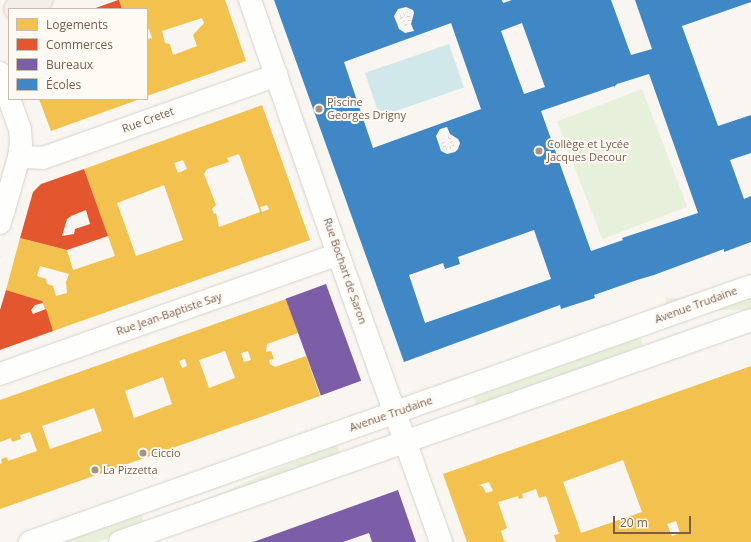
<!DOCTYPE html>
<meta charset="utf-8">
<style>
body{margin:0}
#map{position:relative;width:751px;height:542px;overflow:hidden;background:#f9f5f0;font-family:"Open Sans",sans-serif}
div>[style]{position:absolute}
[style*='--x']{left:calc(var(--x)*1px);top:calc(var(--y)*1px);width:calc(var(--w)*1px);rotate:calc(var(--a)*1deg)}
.green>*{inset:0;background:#e7f0db;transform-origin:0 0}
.water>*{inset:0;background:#d0e8ea;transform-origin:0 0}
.homes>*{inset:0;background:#f2c14e}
.shops>*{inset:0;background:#e4572e}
.offices>*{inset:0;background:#7b5ea7;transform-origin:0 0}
.schools>*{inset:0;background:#3f88c5}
.path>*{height:2.5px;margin-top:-1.25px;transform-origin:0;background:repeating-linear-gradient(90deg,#dcd5d0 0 1px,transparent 0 4px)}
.roads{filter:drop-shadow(0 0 1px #d7d1cb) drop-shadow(0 0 1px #d7d1cb)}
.minor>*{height:22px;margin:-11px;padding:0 11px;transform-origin:11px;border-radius:11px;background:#fefefd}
.major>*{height:22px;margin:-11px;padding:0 11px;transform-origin:11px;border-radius:11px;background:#f3eee8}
.dots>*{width:11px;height:11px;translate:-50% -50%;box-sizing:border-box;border:2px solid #fffaf3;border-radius:50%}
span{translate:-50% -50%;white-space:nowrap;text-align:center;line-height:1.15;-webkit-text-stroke:4px #fffaf3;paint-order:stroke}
.poi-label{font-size:11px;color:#7a5c4d}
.left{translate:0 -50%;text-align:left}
.street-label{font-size:11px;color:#7a5c4d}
.legend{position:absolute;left:8px;top:8px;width:140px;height:92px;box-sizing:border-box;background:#fffaf3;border:1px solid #cabbb1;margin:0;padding:5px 7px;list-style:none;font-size:12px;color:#7a5c4d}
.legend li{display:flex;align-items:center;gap:8px;height:20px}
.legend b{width:20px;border:1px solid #cabbb1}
.scale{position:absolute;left:613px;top:516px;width:78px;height:18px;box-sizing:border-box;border:2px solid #7a5c4d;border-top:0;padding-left:5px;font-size:12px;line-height:14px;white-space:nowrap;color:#7a5c4d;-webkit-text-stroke:3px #fffaf3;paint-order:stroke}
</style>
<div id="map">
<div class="green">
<div style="left:642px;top:89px;width:126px;height:91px;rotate:69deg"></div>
<div style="left:751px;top:298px;width:12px;height:85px;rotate:90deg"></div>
<div style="left:640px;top:337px;width:12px;height:177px;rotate:70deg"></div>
<div style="left:336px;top:444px;width:13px;height:174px;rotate:67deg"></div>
<div style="clip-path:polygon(141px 514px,145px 525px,97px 542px,61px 542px)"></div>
</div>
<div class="water">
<div style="left:449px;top:44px;width:46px;height:89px;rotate:71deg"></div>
</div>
<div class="homes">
<div style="clip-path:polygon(evenodd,119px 0,225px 0,246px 61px,147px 96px,147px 39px,152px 38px,149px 29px,147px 30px,147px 9px,122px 9px,119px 0,202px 18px,204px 23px,193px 35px,197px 46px,173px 55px,170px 44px,165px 43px,162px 31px,202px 18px)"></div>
<div style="clip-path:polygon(39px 99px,140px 99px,51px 131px)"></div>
<div style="clip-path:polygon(evenodd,262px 105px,310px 240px,53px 331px,42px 301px,6px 290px,20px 238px,67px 250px,73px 270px,115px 256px,84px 169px,262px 105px,239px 154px,260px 212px,219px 227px,216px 213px,214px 214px,212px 209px,216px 205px,204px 174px,207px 169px,229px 162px,227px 158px,239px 154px,262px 105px,183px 160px,187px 169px,178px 173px,174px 163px,183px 160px,262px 105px,164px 185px,183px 240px,136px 256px,117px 203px,164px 185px,262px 105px,267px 205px,269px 209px,262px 212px,260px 207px,267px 205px,262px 105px,40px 266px,69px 274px,66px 282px,67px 293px,56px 296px,53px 286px,47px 284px,46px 279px,37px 276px,40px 266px)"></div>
<div style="clip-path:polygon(evenodd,286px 299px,298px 333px,267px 344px,266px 352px,271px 351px,274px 359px,269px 360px,270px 364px,275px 367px,306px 356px,320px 396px,0 509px,0 464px,2px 463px,1px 459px,7px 457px,8px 461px,37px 451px,30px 432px,20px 435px,21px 439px,12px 442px,11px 438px,0 442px,0 400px,286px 299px,225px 351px,235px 378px,209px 388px,199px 360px,225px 351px,286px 299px,248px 351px,251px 360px,244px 362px,241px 353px,248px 351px,286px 299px,185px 359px,187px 366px,182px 368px,179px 361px,185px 359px,286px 299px,163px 377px,172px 404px,134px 418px,125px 391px,163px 377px,286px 299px,94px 408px,102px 431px,50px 449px,42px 426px,94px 408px)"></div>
<div style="clip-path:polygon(evenodd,751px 366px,751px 542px,556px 542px,554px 535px,559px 534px,546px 496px,539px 498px,536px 489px,522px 494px,523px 498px,519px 499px,518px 496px,498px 502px,507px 528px,501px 531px,504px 541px,507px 542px,467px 542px,443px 474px,751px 366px,623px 460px,642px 512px,581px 533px,563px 482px,623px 460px,751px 366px,489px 482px,493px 491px,486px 493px,483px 487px,479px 485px,489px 482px,751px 366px,676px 521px,680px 533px,672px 536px,667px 524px,676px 521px)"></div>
</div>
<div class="shops">
<div style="clip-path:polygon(119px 0,122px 9px,93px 9px,118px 0)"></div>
<div style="clip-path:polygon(evenodd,84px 169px,108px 236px,67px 250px,20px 238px,33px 192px,41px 184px,84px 169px,86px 210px,90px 224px,75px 229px,74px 234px,62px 236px,67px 219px,71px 216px,86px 210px)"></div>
<div style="clip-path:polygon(6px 290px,42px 301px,43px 303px,35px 305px,31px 310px,33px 314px,46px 309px,53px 331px,0 350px,0 310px)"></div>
</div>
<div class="offices">
<div style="left:326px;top:284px;width:103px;height:43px;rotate:70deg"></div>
<div style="clip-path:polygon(398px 490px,416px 542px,372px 542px,369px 533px,343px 542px,253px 542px)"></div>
</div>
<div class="schools">
<div style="clip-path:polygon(evenodd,274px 0,502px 0,503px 3px,512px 0,611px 0,631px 55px,652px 49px,635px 0,751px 0,751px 2px,682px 26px,718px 126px,751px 115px,751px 153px,730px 160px,744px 199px,751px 196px,751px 242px,724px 252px,724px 249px,654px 275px,637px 280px,594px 295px,595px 298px,561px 309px,560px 305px,404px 362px,274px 0,406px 7px,413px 10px,414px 13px,411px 24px,414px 31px,405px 33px,399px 29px,394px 16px,398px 9px,406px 7px,274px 0,451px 23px,481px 109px,373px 148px,344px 62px,451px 23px,274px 0,522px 23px,545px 87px,524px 94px,501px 31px,522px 23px,274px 0,649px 74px,698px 213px,622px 238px,623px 240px,591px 251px,541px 111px,614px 86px,614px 87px,617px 84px,649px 74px,274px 0,447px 127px,450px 134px,458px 139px,460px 143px,458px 149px,455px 152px,447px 154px,441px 151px,436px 136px,440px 129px,447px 127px,274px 0,534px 230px,551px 279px,425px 323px,409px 275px,443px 263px,445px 269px,460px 264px,458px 257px,534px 230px)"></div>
</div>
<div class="path">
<div style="--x:406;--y:25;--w:11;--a:-124"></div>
<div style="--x:400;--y:16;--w:8;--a:-30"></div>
<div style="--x:407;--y:12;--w:9;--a:72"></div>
<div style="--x:443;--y:142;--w:8;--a:67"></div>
<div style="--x:446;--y:149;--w:8;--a:-23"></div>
<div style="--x:453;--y:146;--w:10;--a:-114"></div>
<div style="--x:449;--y:137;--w:4;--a:180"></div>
</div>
<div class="roads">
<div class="minor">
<div style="--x:250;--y:0;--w:269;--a:70.9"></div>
<div style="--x:338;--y:254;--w:306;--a:70.3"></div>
<div style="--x:0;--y:73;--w:27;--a:70"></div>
<div style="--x:19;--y:157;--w:24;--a:2"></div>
<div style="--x:43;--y:158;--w:248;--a:-19.5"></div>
<div style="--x:0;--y:223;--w:69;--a:-73.9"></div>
<div style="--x:19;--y:157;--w:14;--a:-82"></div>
<div style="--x:21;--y:143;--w:14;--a:-94"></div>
<div style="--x:20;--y:129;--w:32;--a:-110"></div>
<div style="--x:0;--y:374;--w:359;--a:-19.5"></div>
<div style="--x:30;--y:542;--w:765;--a:-19.55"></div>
<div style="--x:120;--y:542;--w:669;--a:-19.38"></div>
</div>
<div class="major">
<div style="--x:15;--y:9;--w:28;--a:-19"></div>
</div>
</div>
<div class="dots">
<div style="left:319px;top:109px;background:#a69286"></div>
<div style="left:539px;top:151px;background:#a69286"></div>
<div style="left:143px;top:453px;background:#a69286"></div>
<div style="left:95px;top:470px;background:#a69286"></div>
</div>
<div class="poi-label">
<span class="left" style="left:327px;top:109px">Piscine<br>Georges Drigny</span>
<span class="left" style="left:547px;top:151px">Collège et Lycée<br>Jacques Decour</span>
<span class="left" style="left:151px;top:453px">Ciccio</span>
<span class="left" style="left:103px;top:470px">La Pizzetta</span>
</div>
<div class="street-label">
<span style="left:148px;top:120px;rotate:-20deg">Rue Cretet</span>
<span style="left:345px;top:271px;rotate:71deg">Rue Bochart de Saron</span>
<span style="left:696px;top:305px;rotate:-20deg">Avenue Trudaine</span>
<span style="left:169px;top:314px;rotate:-19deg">Rue Jean-Baptiste Say</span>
<span style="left:391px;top:414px;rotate:-19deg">Avenue Trudaine</span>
</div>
<ul class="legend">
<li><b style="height:11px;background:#f2c14e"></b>Logements</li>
<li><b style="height:11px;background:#e4572e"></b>Commerces</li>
<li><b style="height:11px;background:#7b5ea7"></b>Bureaux</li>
<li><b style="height:11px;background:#3f88c5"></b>Écoles</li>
</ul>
<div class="scale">20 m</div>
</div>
